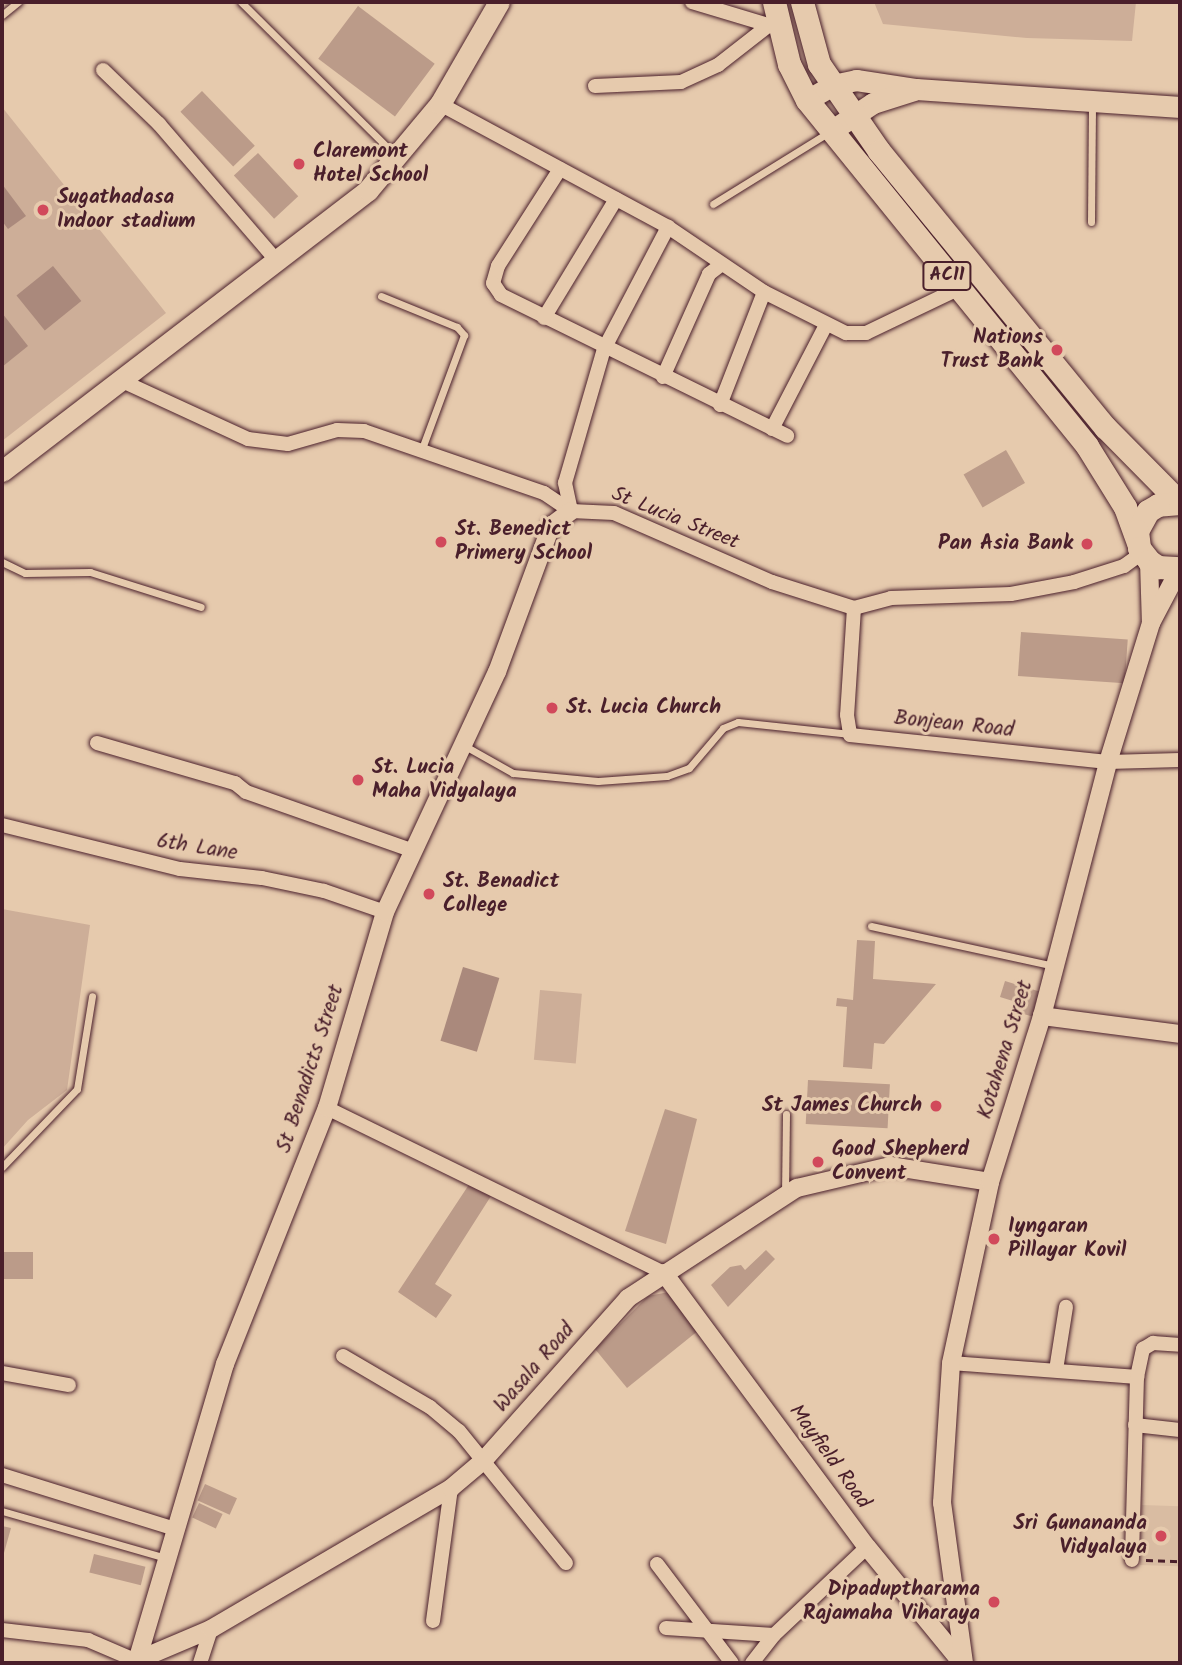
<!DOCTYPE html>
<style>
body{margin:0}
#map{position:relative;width:1182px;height:1665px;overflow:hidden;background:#e6caad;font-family:Kalam,sans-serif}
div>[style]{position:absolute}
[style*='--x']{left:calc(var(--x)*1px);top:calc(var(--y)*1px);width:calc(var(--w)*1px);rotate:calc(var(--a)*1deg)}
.built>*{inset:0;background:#d9bca2;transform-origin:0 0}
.green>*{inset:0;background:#cdae98;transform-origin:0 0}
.water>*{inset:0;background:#aa897c;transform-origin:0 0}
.building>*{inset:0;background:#bb9b89;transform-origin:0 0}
.path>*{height:2.5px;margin-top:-1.25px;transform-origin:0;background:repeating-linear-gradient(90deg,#4a1f2b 0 7px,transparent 0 12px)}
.roads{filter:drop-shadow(0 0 2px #4a1f2b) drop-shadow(0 0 2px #4a1f2b)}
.service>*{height:7px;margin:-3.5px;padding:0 3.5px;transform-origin:3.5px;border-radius:3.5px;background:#e6caad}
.minor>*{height:14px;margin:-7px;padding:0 7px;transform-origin:7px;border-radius:7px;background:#e6caad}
.tertiary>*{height:18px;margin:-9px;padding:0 9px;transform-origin:9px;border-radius:9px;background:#e6caad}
.secondary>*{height:21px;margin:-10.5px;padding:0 10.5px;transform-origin:10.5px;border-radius:10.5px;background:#e6caad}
.primary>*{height:23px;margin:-11.5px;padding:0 11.5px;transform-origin:11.5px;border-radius:11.5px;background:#e6caad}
.dots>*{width:19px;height:19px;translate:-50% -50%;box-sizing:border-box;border:4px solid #e6caad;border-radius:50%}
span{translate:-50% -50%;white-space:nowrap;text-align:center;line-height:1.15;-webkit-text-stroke:6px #e6caad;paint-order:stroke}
.shield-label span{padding:2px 5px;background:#e6caad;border:2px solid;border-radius:5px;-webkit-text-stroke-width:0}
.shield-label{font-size:19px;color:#4a1f2b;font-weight:700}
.poi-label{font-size:21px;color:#4a1f2b;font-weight:700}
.left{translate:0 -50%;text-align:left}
.right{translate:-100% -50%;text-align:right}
.street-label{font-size:21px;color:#4a1f2b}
.frame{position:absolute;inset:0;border:4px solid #4a1f2b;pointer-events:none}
</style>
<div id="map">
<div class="built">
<div style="left:1142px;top:1505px;width:38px;height:60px;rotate:2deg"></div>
</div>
<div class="green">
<div style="clip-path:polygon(874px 2px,1136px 2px,1132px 41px,1027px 38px,883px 24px)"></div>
<div style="clip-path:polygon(2px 107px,166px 313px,2px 441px)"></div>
<div style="clip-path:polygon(2px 909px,90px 925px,67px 1090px,28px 1120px,2px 1149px)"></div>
<div style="left:540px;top:990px;width:42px;height:70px;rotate:5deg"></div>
</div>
<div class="water">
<div style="clip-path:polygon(2px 184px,26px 216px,8px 229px,2px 221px)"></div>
<div style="left:53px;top:266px;width:45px;height:47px;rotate:51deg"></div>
<div style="clip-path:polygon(2px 313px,28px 346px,2px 367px)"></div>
<div style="left:463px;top:967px;width:38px;height:77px;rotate:17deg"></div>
</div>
<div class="building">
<div style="left:358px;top:6px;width:96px;height:66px;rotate:37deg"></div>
<div style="left:202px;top:91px;width:76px;height:30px;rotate:46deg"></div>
<div style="left:258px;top:153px;width:59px;height:33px;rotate:47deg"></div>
<div style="left:1006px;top:450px;width:38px;height:49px;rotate:60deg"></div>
<div style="left:1021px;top:632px;width:107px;height:44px;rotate:4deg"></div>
<div style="clip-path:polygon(857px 940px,875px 941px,873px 979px,936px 984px,884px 1044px,874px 1043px,872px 1069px,843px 1067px,847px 1007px,836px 1006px,837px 998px,853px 1000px)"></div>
<div style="clip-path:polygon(1005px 981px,1041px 992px,1034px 1017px,1010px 1010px,1013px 1001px,1000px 997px)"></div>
<div style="left:808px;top:1080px;width:82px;height:44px;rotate:3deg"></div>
<div style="clip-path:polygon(665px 1109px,697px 1119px,666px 1244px,625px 1231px)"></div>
<div style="clip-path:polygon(470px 1183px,491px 1196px,435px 1284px,452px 1295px,436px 1318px,398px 1292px)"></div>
<div style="clip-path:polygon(766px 1250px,775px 1259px,728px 1307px,711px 1285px,730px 1267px,741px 1265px,745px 1270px)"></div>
<div style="left:2px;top:1252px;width:31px;height:27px"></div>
<div style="clip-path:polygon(669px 1292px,699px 1330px,627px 1388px,595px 1349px,648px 1296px)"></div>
<div style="left:205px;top:1484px;width:35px;height:18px;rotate:24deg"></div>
<div style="left:199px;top:1503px;width:26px;height:16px;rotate:25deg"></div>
<div style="clip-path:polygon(2px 1526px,11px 1528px,4px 1553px,2px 1553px)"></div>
<div style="left:94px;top:1554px;width:53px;height:19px;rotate:14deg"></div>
</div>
<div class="path">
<div style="--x:1146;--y:1560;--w:34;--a:2"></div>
</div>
<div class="roads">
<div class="service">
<div style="--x:241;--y:2;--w:217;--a:44.8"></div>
<div style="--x:2;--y:15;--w:21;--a:-39"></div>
<div style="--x:713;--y:204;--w:137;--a:-31.8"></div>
<div style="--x:1091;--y:222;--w:117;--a:-89.5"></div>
<div style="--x:381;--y:296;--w:82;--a:22.2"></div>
<div style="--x:457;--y:327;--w:11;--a:49"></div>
<div style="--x:464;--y:335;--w:124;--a:110.3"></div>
<div style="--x:2;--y:562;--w:25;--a:26"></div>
<div style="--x:25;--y:573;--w:65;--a:-0.9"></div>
<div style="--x:90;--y:572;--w:116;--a:17.5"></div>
<div style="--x:465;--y:746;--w:55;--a:29.4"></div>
<div style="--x:513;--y:773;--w:85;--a:5.4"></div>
<div style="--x:598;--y:781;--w:69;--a:-4.1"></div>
<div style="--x:667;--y:776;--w:23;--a:-20"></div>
<div style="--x:689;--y:768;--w:52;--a:-49.6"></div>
<div style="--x:723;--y:728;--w:16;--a:-22"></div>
<div style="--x:738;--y:722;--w:113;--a:6.1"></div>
<div style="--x:871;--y:926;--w:187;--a:12.3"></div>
<div style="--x:2;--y:1167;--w:108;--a:-46.1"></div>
<div style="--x:77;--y:1089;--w:94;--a:-80.8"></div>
<div style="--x:785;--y:1195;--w:81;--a:-89.3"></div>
<div style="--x:2;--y:1511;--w:171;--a:16"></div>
</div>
<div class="minor">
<div style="--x:692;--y:2;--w:87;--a:16.8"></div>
<div style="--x:103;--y:70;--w:78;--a:44"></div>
<div style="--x:159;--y:124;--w:181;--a:49.3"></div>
<div style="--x:595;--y:86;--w:86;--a:-2.7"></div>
<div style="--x:681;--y:82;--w:41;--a:-24.7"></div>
<div style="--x:718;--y:65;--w:63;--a:-38"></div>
<div style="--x:440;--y:104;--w:259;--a:28.3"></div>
<div style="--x:668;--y:227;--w:116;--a:34.1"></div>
<div style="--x:764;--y:292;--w:92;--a:26.6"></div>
<div style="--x:846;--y:333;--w:20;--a:0"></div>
<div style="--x:866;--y:333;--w:102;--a:-25.6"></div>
<div style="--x:560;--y:169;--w:115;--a:122.6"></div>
<div style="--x:498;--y:266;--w:18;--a:106"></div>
<div style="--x:493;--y:283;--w:14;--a:56"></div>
<div style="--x:501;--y:295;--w:319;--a:26.2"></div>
<div style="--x:544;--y:318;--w:139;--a:-58.8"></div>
<div style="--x:663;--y:377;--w:113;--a:-65.9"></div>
<div style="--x:709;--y:274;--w:16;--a:-38"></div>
<div style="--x:122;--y:381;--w:139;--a:24.7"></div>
<div style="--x:248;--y:439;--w:40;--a:7.1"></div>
<div style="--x:288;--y:444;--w:51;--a:-15.9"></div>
<div style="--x:337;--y:430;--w:27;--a:2"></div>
<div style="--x:364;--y:431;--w:190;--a:19"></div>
<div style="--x:544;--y:493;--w:32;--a:34"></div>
<div style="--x:571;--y:511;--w:43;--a:2.7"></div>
<div style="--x:614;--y:513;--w:172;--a:23.6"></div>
<div style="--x:772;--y:582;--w:86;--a:17.6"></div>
<div style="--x:854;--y:608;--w:38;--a:-15"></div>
<div style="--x:891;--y:598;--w:120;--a:-1.9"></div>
<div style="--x:1011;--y:594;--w:64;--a:-10.8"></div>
<div style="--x:1074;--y:582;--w:52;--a:-17.7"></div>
<div style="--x:1124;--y:566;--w:22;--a:-36"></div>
<div style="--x:720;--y:405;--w:121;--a:-68.7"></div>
<div style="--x:772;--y:429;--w:117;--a:-62.6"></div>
<div style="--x:571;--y:511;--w:29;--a:-102"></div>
<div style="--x:565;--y:483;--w:140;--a:-73.8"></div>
<div style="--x:604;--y:349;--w:138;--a:-62.3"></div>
<div style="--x:854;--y:608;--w:107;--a:93.7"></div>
<div style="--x:847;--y:715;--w:20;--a:81"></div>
<div style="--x:850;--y:735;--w:259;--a:6"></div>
<div style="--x:1108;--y:762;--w:72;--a:-1.6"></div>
<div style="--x:97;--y:743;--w:144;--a:16.2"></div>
<div style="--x:235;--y:783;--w:14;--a:39"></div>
<div style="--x:246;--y:792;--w:178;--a:19.4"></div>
<div style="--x:2;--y:825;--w:183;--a:13.9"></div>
<div style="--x:180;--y:869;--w:82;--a:6.3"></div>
<div style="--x:262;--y:878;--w:63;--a:11.8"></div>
<div style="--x:324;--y:891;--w:65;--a:19"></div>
<div style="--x:327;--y:1108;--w:375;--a:26.1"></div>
<div style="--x:343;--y:1356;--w:101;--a:30.4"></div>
<div style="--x:430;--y:1407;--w:38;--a:40"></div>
<div style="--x:459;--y:1431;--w:170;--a:51"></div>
<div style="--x:951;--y:1363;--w:187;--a:4.3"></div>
<div style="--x:1137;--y:1377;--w:183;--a:91.6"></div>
<div style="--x:1056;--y:1370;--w:64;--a:-81"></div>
<div style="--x:2;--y:1373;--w:68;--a:10.2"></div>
<div style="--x:1137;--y:1377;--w:29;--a:-78"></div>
<div style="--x:1143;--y:1349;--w:12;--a:-31"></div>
<div style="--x:1153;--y:1343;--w:27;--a:4"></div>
<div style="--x:1135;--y:1425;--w:45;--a:6.3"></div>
<div style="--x:2;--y:1475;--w:181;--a:17.3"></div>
<div style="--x:657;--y:1564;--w:124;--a:52.9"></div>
<div style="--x:433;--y:1621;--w:134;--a:-82.3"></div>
<div style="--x:666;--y:1628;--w:108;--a:3.7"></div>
<div style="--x:2;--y:1630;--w:87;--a:6.6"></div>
<div style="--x:88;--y:1640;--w:53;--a:23.2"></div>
<div style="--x:200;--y:1663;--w:36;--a:-72"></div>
<div style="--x:752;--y:1663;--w:36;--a:-52"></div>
<div style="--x:774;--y:1635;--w:128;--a:-43.4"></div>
</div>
<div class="tertiary">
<div style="--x:1149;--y:561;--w:62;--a:88.2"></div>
<div style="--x:1042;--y:1016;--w:139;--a:7.4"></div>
<div style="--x:664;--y:1273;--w:341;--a:53.5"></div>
<div style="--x:867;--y:1547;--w:150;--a:50.7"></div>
<div style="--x:137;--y:1661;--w:310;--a:-73.5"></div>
<div style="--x:225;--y:1364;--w:276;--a:-68.3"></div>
<div style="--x:327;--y:1108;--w:204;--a:-73.5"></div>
<div style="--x:385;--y:912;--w:265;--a:-65"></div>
<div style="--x:497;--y:672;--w:156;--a:-69.7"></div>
<div style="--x:551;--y:526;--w:25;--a:-37"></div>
<div style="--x:131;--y:1663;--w:87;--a:-23"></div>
<div style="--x:211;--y:1629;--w:278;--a:-30.4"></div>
<div style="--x:451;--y:1488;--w:42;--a:-40.2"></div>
<div style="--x:483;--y:1461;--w:218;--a:-48.3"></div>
<div style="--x:628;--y:1298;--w:202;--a:-33.1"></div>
<div style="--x:797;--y:1188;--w:96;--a:-13.3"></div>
<div style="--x:890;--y:1166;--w:101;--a:9.1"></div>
<div style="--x:964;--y:1663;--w:162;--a:-97.8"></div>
<div style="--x:942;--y:1503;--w:140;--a:-86.3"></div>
<div style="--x:951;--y:1363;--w:185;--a:-77.8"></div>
<div style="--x:990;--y:1182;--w:174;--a:-72.6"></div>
<div style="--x:1042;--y:1016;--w:262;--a:-75.4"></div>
<div style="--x:1108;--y:762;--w:145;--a:-72.8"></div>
<div style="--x:1151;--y:623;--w:62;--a:-62.2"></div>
</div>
<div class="secondary">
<div style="--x:807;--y:100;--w:30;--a:-30"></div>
<div style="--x:833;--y:85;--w:24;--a:-12"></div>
<div style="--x:856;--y:80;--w:61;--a:8.5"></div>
<div style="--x:916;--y:89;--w:265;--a:3.9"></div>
<div style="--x:831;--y:131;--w:50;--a:-33.7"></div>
<div style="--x:873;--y:103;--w:43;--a:-17.6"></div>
<div style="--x:2;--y:471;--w:461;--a:-37.5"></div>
<div style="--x:368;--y:190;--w:112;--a:-50.1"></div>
<div style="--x:440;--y:104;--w:118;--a:-60"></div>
</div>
<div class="primary">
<div style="--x:774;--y:2;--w:64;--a:76.4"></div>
<div style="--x:789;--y:64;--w:40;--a:63.4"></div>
<div style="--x:807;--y:100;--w:445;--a:51"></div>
<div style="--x:1087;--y:446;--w:72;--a:58.1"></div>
<div style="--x:1125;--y:507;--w:37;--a:70"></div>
<div style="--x:802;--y:2;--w:64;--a:74.7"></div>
<div style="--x:819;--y:64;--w:106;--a:55.4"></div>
<div style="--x:879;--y:151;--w:357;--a:50.7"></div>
<div style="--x:1105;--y:427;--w:107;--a:45.4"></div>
<div style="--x:1180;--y:503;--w:22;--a:175"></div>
<div style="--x:1158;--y:505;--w:12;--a:149"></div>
<div style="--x:1148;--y:511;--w:23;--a:119"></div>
<div style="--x:1137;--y:531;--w:17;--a:83"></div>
<div style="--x:1139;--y:548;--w:16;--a:52"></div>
<div style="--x:1149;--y:561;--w:11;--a:34"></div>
<div style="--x:1158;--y:567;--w:22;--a:3"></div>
</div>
</div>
<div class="dots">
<div style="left:299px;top:164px;background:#d1495b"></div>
<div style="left:43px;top:210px;background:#d1495b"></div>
<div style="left:1057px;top:350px;background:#d1495b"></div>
<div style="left:441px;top:542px;background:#d1495b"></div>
<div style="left:1087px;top:544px;background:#d1495b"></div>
<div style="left:552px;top:708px;background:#d1495b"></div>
<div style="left:358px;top:780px;background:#d1495b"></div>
<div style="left:429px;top:894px;background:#d1495b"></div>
<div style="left:936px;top:1106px;background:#d1495b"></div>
<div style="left:818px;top:1162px;background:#d1495b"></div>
<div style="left:994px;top:1239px;background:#d1495b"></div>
<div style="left:1161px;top:1536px;background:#d1495b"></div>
<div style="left:994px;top:1602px;background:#d1495b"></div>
</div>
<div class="shield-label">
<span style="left:947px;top:276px">AC11</span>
</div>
<div class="poi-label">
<span class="left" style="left:313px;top:164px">Claremont<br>Hotel School</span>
<span class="left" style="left:57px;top:210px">Sugathadasa<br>Indoor stadium</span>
<span class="right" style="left:1043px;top:350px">Nations<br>Trust Bank</span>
<span class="left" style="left:455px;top:542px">St. Benedict<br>Primery School</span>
<span class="right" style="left:1073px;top:544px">Pan Asia Bank</span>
<span class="left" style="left:566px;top:708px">St. Lucia Church</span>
<span class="left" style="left:372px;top:780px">St. Lucia<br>Maha Vidyalaya</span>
<span class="left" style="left:443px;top:894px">St. Benadict<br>College</span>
<span class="right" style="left:922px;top:1106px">St James Church</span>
<span class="left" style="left:832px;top:1162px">Good Shepherd<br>Convent</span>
<span class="left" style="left:1008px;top:1239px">Iyngaran<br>Pillayar Kovil</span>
<span class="right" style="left:1147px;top:1536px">Sri Gunananda<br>Vidyalaya</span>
<span class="right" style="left:980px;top:1602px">Dipaduptharama<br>Rajamaha Viharaya</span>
</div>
<div class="street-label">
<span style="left:675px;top:519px;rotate:22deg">St Lucia Street</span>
<span style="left:954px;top:725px;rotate:6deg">Bonjean Road</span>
<span style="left:197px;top:848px;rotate:9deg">6th Lane</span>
<span style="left:1006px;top:1050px;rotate:-73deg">Kotahena Street</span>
<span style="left:311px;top:1069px;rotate:-72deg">St Benadicts Street</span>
<span style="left:535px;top:1368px;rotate:-49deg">Wasala Road</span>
<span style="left:829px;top:1457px;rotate:54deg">Mayfield Road</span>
</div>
<div class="frame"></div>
</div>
